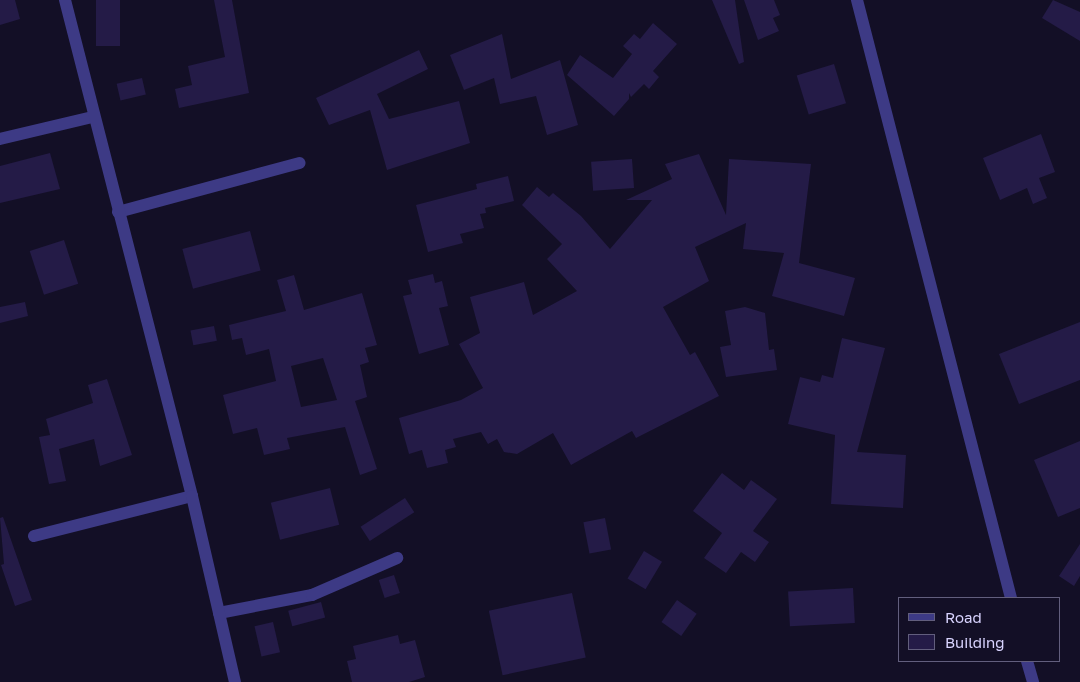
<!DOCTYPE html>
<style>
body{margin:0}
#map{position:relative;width:1080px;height:682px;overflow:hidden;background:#130f26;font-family:"Golos Text",sans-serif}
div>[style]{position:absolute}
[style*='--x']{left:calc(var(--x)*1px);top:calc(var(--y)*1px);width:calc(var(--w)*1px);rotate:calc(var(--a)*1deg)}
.building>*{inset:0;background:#241b47;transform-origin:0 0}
.minor>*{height:12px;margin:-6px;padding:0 6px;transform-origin:6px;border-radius:6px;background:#3d3a85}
.tertiary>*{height:12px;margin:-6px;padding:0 6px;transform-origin:6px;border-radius:6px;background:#3d3a85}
span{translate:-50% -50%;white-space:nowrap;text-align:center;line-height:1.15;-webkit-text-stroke:4px #130f26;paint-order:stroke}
.legend{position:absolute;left:898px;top:597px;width:162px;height:65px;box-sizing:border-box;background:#130f26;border:1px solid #625e7d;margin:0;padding:6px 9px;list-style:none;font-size:15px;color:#d9d4ff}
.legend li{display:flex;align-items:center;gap:10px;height:25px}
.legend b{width:25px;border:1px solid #625e7d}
</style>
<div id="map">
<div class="building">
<div style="clip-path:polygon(0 0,15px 0,20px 19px,0 25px)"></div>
<div style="left:96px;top:0;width:24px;height:46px"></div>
<div style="clip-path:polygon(214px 0,232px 0,249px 93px,179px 108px,175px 89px,192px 85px,188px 66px,225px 57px)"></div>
<div style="clip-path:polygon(712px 0,735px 0,744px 62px,739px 64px)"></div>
<div style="clip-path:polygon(744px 0,774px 0,780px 15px,773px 18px,779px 31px,758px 40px)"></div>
<div style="clip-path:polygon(1053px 0,1080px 12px,1080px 41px,1042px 18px)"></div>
<div style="clip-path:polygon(653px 23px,677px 44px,653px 71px,659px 77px,649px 89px,644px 84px,631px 97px,629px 93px,629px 99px,614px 116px,567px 75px,580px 55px,613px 78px,632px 54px,623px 46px,634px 34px,640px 39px)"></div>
<div style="clip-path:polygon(502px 34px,511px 79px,560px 60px,578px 125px,547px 135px,536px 96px,500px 104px,494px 78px,464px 90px,450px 55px)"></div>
<div style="clip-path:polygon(419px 50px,428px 69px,377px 94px,389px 119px,459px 101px,470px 143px,387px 170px,370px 110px,329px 125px,316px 98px)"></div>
<div style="left:834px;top:64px;width:41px;height:39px;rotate:73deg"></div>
<div style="left:142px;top:78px;width:17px;height:26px;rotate:77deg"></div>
<div style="clip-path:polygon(1041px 134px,1055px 172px,1039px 178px,1047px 198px,1033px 204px,1027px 188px,1000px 200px,983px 158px)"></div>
<div style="clip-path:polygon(50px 153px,60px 189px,0 203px,0 166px)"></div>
<div style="clip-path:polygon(699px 154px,726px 215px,729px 159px,811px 164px,799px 263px,855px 278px,844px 316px,772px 296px,784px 253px,743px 249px,746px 223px,695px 247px,709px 281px,663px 307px,690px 355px,695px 352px,719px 396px,636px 438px,632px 431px,571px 465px,553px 433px,517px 454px,504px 452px,497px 439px,488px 444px,481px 432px,453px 439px,456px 447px,445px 450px,448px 463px,427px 468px,422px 450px,409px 454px,399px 418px,461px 400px,483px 388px,459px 344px,480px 333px,470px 297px,524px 282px,533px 315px,577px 291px,547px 259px,562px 244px,522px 205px,537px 187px,549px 197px,553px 193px,581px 216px,610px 249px,652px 200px,626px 200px,672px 179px,665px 164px)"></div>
<div style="left:632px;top:159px;width:29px;height:41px;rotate:86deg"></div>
<div style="clip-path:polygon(508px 176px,514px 201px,485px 208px,486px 213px,480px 214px,484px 228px,460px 234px,463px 243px,428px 252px,416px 205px,477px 189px,476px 184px)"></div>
<div style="left:250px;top:231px;width:41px;height:70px;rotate:75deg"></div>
<div style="left:64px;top:240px;width:46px;height:36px;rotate:72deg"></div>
<div style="clip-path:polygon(433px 274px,435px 283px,442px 281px,448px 306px,439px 308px,449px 345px,419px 354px,403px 296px,412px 294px,408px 280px)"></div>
<div style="clip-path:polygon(evenodd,294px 275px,304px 310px,362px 293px,377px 345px,365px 348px,369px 362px,360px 365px,367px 397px,355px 401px,377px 469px,360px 475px,345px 427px,287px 438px,290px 449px,264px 455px,257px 428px,233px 434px,223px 395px,276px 381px,269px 349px,246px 355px,242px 338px,232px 340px,229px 325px,286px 311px,277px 280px,294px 275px,323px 358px,337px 400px,301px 407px,291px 366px,323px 358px)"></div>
<div style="clip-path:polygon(25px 302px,28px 316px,0 323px,0 307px)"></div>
<div style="clip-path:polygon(745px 307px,765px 313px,769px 350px,774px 349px,777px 370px,726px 377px,720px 347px,731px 345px,725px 311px)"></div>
<div style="clip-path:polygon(1080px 322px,1080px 380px,1019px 404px,999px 354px)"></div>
<div style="left:214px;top:326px;width:15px;height:24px;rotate:79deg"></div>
<div style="clip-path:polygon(842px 338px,885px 348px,857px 452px,906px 455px,903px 508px,831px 504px,835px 435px,788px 424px,800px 377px,820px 382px,822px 375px,833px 378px)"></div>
<div style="clip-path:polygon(107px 379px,132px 455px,100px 466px,94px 439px,59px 449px,66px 481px,49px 484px,39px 437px,50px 435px,46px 419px,93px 403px,88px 385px)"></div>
<div style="clip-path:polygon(1080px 441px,1080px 508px,1058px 517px,1034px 460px)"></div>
<div style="clip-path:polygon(722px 473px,744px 490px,751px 480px,777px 499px,753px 531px,769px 542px,755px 562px,741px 552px,726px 573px,704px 558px,722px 533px,693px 511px)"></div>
<div style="left:330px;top:488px;width:38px;height:61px;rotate:76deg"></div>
<div style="left:405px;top:498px;width:17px;height:53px;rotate:57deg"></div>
<div style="clip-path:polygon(3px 517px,32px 600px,15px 606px,1px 565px,4px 564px,0 518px)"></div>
<div style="left:605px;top:518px;width:32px;height:22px;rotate:79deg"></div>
<div style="clip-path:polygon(1080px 544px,1080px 576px,1074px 586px,1059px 576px)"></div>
<div style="left:644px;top:551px;width:21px;height:32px;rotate:31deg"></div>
<div style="left:394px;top:575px;width:19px;height:16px;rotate:72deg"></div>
<div style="left:853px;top:588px;width:35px;height:65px;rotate:87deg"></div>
<div style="left:572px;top:593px;width:66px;height:85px;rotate:78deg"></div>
<div style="left:677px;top:600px;width:24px;height:27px;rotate:35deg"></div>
<div style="left:321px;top:602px;width:16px;height:34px;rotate:75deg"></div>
<div style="left:273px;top:622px;width:31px;height:19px;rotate:77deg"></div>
<div style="clip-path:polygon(398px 635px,400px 644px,415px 640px,425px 677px,409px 682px,352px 682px,347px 661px,356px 659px,353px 646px)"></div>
</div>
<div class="minor">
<div style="--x:857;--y:0;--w:618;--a:75.56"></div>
<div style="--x:0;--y:139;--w:95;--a:-13.4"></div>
<div style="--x:118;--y:212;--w:188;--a:-15.1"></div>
<div style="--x:34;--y:536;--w:163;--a:-14.2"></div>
<div style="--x:219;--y:613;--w:95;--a:-11"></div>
<div style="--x:312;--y:595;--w:93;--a:-23.5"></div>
<div style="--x:1027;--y:661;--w:22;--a:74"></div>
</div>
<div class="tertiary">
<div style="--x:65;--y:0;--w:512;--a:75.64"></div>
<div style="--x:192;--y:496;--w:191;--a:77"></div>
</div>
<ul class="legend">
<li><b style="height:6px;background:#3d3a85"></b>Road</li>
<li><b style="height:14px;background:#241b47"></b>Building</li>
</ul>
</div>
